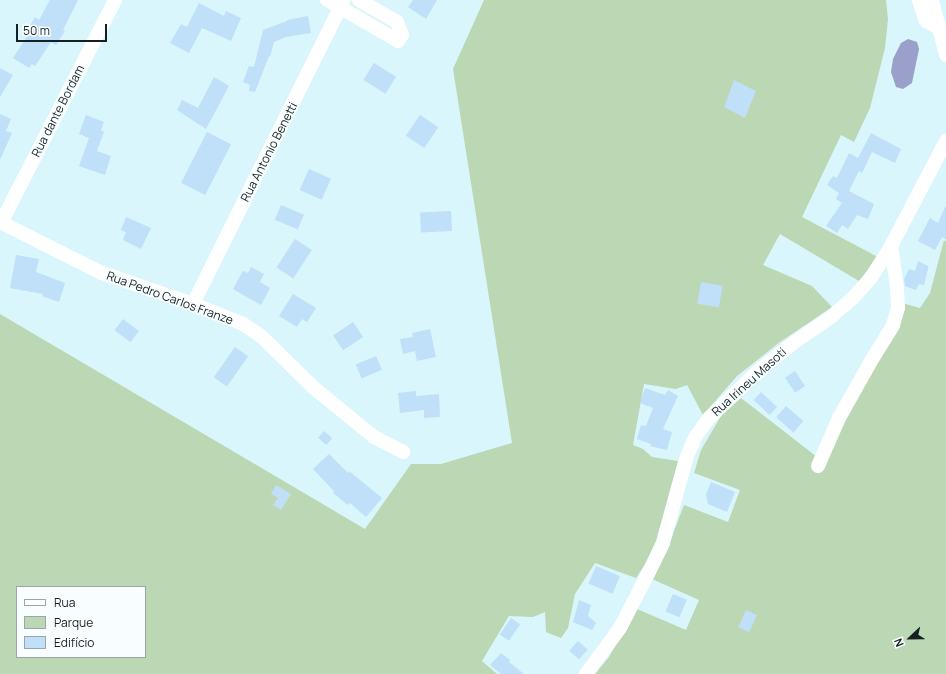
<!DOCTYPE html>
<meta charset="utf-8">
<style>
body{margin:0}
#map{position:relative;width:946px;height:674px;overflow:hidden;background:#d8f6fb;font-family:Manrope,sans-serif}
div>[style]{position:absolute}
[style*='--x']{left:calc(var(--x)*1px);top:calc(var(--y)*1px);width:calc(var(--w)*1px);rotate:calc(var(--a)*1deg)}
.green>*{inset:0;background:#bbd7b3}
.water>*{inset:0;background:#9aa0c9}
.building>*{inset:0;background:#c0dff8;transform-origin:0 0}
.minor>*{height:14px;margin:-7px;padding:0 7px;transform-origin:7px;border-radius:7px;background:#fff}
span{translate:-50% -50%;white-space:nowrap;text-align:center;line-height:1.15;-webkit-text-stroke:3.5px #f8feff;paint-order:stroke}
.street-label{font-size:12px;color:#152022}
.legend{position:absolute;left:16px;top:586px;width:130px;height:72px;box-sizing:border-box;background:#f8feff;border:1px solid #9da5a7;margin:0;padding:5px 7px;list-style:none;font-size:12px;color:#152022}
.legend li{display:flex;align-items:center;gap:8px;height:20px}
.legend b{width:20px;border:1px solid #9da5a7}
.north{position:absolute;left:890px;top:618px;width:40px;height:40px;-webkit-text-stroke:3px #f8feff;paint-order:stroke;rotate:248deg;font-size:11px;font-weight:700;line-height:16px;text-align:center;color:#152022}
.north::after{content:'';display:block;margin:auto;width:14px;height:18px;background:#152022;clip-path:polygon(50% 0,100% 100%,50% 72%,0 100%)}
.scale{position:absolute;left:16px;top:24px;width:91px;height:18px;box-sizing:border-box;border:2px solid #152022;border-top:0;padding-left:5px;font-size:12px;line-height:14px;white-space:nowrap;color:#152022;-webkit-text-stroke:3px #f8feff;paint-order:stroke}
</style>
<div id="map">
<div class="green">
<div style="clip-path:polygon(evenodd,484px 0,886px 0,888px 19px,885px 48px,870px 108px,854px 142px,841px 135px,802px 217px,878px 257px,859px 281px,780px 234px,763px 265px,812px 286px,832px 307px,780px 342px,737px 376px,703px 415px,687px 385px,676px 389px,644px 384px,633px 445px,643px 449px,652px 457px,678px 461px,656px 541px,647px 561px,636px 578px,595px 563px,575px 594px,568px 628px,561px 638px,546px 632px,545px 612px,533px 617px,509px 616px,482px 661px,497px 674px,0 674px,0 314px,365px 529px,411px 464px,441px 464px,512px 443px,453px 69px,484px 0,17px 587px,145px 587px,145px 657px,17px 657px,17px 587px)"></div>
<div style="clip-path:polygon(944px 240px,946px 242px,946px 674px,595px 674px,609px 657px,637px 609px,686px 630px,699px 600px,652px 579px,669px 544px,684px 505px,728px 522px,740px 490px,694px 473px,701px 450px,721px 416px,741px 398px,817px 457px,849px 409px,902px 303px,920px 308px,930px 293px)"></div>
</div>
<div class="water">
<div style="clip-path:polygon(908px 39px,917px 42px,919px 49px,912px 83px,903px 89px,896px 87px,891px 72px,893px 59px,901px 43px)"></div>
</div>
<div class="building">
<div style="clip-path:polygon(50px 0,78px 0,63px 30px,65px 31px,56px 45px,51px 42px,35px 66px,32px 64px,29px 68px,13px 58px,32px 29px,29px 27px,35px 17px,39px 20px)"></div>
<div style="clip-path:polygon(413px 0,437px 0,426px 19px,408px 7px)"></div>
<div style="clip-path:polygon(199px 3px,224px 16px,226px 11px,241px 18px,231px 41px,202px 28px,189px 53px,170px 43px,181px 24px,187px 27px)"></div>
<div style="clip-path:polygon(308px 16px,311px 33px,286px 37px,274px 42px,270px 57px,269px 56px,255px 92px,249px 91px,250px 85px,243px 82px,249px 66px,254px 67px,263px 30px,287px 21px,287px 20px)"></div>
<div style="left:374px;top:63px;width:26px;height:20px;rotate:32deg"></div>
<div style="clip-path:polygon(0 68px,13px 75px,0 97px)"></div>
<div style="clip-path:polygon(214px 77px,229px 86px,206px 129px,177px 110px,182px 100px,198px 108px)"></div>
<div style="clip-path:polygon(734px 80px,756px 91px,745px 118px,724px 107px)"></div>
<div style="clip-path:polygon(0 114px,11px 119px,6px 131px,12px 133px,0 160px)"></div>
<div style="clip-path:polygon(86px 115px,104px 122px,101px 130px,104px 132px,97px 151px,111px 156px,105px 175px,79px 166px,89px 138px,79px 134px)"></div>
<div style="left:420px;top:115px;width:22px;height:25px;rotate:34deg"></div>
<div style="left:207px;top:132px;width:27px;height:57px;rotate:27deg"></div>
<div style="clip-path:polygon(871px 133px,901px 149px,895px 163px,872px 152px,862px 173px,859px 171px,849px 191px,874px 204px,868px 219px,857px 215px,848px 229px,842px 225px,837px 233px,826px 226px,842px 203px,836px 199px,839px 193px,827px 185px,833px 176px,837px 178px,849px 153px,858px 158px)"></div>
<div style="left:309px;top:169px;width:24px;height:23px;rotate:24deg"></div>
<div style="left:281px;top:205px;width:25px;height:16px;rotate:23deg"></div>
<div style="clip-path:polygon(946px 205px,946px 239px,942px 237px,935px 250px,918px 241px,930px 218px,938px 223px)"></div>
<div style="left:451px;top:211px;width:20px;height:31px;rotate:87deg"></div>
<div style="clip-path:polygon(126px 217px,151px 228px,141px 249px,123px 240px,126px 232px,121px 230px)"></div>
<div style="left:295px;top:239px;width:20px;height:34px;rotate:33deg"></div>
<div style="clip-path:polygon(16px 255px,39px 259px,36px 272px,65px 283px,59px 302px,42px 296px,43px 294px,10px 288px)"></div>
<div style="clip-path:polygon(918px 261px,928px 266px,928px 269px,924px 285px,919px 284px,916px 290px,905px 286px,904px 279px,909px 269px,915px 271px)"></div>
<div style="clip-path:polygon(251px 267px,264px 274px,260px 282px,270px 288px,261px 305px,233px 289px,243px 271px,248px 273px)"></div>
<div style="left:701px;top:282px;width:22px;height:22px;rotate:10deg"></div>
<div style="clip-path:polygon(293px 294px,316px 308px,307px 322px,302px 319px,297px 327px,279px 316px)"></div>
<div style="left:123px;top:319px;width:20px;height:14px;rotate:37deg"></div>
<div style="left:353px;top:322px;width:18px;height:24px;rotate:56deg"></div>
<div style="clip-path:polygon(430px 329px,436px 357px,417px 361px,415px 351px,403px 354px,400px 339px,413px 337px,412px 333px)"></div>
<div style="left:235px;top:347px;width:16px;height:37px;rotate:35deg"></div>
<div style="left:376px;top:356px;width:15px;height:22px;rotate:67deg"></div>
<div style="left:795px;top:371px;width:18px;height:12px;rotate:56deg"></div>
<div style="clip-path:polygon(645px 388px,665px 395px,668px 390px,678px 396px,663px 429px,672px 432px,667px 450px,650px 446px,651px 444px,637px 439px,641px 425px,646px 426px,653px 408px,640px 403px)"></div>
<div style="clip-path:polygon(416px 391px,416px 396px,439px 394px,440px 417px,424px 418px,424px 410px,400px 413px,398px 393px)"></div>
<div style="left:761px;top:392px;width:22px;height:11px;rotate:43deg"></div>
<div style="left:786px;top:406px;width:23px;height:15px;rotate:41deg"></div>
<div style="left:324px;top:431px;width:11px;height:9px;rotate:41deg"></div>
<div style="clip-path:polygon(329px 454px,348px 473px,349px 471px,382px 498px,366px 517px,350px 503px,348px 505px,333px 493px,334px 491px,313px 469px)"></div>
<div style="clip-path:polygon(711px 482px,735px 492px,727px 512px,708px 504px,706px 495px)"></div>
<div style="clip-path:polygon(276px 485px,291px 494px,281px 510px,273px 505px,278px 498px,271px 494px)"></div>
<div style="left:596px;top:566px;width:26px;height:19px;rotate:23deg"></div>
<div style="left:673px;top:594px;width:15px;height:19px;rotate:23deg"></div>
<div style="clip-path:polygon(579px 600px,591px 605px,588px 616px,596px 623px,592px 630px,573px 622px)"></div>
<div style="left:746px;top:610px;width:12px;height:19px;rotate:24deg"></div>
<div style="left:511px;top:618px;width:11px;height:20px;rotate:34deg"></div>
<div style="left:578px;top:641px;width:13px;height:13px;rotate:42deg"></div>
<div style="clip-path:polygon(501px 653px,510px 660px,509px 662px,524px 674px,501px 674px,490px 665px)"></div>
</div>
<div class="minor">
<div style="--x:327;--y:0;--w:82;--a:30"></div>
<div style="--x:398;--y:41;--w:7;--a:-56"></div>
<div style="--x:402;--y:35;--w:14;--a:-111"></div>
<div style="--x:397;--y:22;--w:44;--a:-149.9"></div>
<div style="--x:919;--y:0;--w:22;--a:72"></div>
<div style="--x:926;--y:21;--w:15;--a:28"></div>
<div style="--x:932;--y:0;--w:57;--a:75.7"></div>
<div style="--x:0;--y:222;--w:114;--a:26.6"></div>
<div style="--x:102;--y:273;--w:96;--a:18.8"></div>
<div style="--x:193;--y:304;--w:54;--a:21.8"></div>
<div style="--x:243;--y:324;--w:22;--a:34"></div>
<div style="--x:261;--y:336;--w:74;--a:44.5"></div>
<div style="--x:314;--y:388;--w:77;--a:39.2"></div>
<div style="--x:374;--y:437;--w:33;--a:27"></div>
<div style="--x:1;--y:223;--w:250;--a:-62.9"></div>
<div style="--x:193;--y:304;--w:339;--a:-63.6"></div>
<div style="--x:818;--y:466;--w:52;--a:-66.4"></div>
<div style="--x:839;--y:418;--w:71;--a:-60.6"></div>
<div style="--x:874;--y:356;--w:36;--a:-58"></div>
<div style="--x:893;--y:325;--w:18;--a:-74"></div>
<div style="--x:898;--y:308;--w:21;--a:-93"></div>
<div style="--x:897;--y:287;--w:41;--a:-98.3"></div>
<div style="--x:586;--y:674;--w:57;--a:-53.5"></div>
<div style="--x:620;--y:628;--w:61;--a:-62.6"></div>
<div style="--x:648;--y:574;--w:34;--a:-64"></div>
<div style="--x:663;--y:543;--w:90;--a:-74.6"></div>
<div style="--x:687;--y:456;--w:22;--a:-66"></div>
<div style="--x:696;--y:436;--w:22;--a:-54"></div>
<div style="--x:709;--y:418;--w:68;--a:-43.8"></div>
<div style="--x:758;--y:371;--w:48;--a:-38.3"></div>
<div style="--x:796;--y:341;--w:42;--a:-34.4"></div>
<div style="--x:831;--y:317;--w:28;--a:-41"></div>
<div style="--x:852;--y:299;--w:27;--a:-48"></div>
<div style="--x:870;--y:279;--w:35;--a:-57"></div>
<div style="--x:889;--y:250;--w:123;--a:-62.4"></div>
</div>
<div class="street-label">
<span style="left:58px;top:111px;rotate:-63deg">Rua dante Bordam</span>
<span style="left:269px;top:152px;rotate:-63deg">Rua Antonio Benetti</span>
<span style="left:170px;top:298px;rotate:20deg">Rua Pedro Carlos Franze</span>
<span style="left:749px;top:382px;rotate:-42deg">Rua Irineu Masoti</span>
</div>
<ul class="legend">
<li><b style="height:5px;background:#fff"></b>Rua</li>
<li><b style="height:11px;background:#bbd7b3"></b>Parque</li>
<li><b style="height:11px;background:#c0dff8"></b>Edifício</li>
</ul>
<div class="north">N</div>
<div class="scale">50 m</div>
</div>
